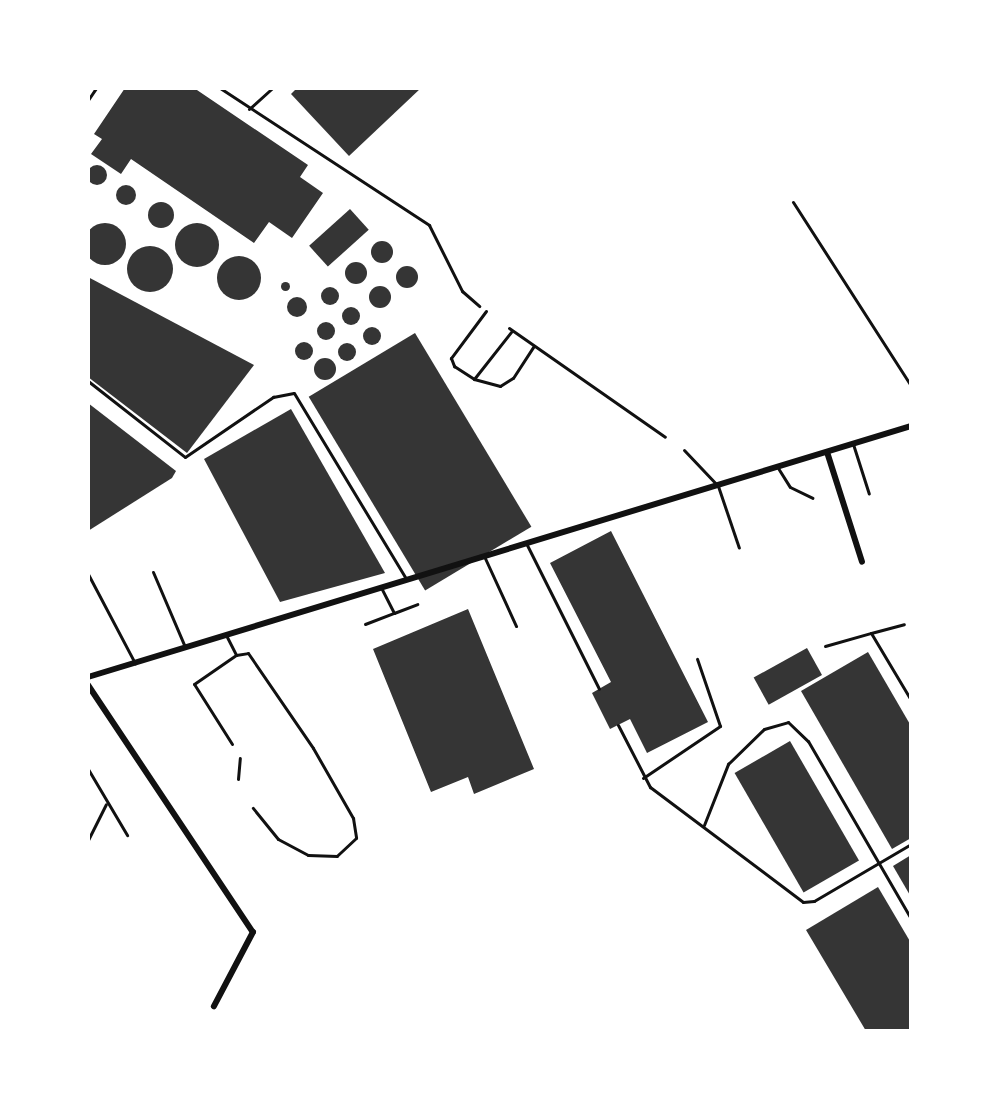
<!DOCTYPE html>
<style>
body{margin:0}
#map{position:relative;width:999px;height:1119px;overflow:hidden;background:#fff;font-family:"PT Sans Narrow",sans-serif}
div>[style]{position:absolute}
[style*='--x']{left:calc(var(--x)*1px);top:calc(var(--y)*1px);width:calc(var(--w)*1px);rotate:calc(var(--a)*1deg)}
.building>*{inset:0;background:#353535;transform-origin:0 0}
.round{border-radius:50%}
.service>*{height:3px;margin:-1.5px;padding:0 1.5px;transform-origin:1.5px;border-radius:1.5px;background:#111}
.minor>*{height:6px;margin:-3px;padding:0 3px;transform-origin:3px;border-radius:3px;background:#111}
span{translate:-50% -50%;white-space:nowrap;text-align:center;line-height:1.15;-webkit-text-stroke:6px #fff;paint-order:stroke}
.frame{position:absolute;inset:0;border:90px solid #fff;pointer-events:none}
</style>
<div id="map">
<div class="building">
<div style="clip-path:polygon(125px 88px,194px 88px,308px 165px,300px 177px,323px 193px,292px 238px,269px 222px,254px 243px,131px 159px,121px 174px,91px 154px,102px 139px,94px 134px)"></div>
<div style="clip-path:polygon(297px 88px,421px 88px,349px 156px,291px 94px)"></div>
<div class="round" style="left:87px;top:165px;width:20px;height:20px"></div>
<div class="round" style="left:116px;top:185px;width:20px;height:20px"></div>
<div class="round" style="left:148px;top:202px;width:26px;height:26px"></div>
<div style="left:350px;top:209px;width:28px;height:55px;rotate:48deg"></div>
<div class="round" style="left:84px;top:223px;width:42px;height:42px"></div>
<div class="round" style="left:175px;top:223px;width:44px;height:44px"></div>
<div class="round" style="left:371px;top:241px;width:22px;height:22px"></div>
<div class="round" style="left:127px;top:246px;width:46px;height:46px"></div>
<div class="round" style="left:217px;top:256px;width:44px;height:44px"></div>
<div class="round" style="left:345px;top:262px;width:22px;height:22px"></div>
<div class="round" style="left:396px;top:266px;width:22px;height:22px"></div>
<div style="clip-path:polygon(88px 277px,254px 365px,187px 453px,88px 377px)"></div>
<div class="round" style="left:280.5px;top:281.5px;width:9px;height:9px"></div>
<div class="round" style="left:369px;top:286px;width:22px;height:22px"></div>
<div class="round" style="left:321px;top:287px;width:18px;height:18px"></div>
<div class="round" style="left:287px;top:297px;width:20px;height:20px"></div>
<div class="round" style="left:342px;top:307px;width:18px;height:18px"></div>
<div class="round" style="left:317px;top:322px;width:18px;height:18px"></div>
<div class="round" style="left:363px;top:327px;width:18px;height:18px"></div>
<div style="left:415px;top:333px;width:226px;height:124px;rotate:59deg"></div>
<div class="round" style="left:295px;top:342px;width:18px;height:18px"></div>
<div class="round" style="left:338px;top:343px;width:18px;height:18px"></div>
<div class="round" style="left:314px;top:358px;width:22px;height:22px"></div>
<div style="clip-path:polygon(88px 403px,176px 471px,172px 478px,88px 531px)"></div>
<div style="clip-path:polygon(291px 409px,385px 573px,280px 602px,204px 459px)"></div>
<div style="clip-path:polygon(611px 531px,708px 722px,647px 753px,630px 719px,610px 729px,592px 693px,611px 682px,550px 563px)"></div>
<div style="clip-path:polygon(468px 609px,534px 769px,474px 794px,468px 777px,431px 792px,373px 649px)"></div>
<div style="left:807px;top:648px;width:31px;height:61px;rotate:61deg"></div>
<div style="clip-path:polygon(868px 652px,911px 726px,911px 838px,892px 849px,801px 691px)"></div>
<div style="left:790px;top:741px;width:138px;height:64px;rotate:60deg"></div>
<div style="clip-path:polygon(911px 855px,911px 897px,893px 866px)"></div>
<div style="clip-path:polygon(878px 887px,911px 943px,911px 1031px,866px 1031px,806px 930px)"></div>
</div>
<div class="service">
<div style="--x:220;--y:88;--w:250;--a:33.2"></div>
<div style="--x:429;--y:225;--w:74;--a:63.4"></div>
<div style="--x:462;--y:291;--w:23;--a:41"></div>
<div style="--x:88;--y:100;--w:14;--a:-56"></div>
<div style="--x:249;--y:109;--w:31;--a:-42"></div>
<div style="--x:793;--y:202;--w:219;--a:57.3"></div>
<div style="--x:486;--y:311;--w:59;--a:126.7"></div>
<div style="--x:451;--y:358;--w:9;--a:69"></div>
<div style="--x:454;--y:366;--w:24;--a:33"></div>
<div style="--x:474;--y:379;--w:27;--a:15"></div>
<div style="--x:500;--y:386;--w:15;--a:-32"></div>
<div style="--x:513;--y:378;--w:38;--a:-57"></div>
<div style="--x:509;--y:328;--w:190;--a:34.9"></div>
<div style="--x:474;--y:379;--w:60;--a:-51.8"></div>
<div style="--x:88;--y:381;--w:123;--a:38.1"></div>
<div style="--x:185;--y:457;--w:107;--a:-34.3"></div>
<div style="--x:273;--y:397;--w:21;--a:-11"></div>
<div style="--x:294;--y:393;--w:217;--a:58.9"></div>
<div style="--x:853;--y:444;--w:52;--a:72.3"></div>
<div style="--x:684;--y:450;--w:50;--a:46.6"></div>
<div style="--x:718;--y:486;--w:65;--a:71.3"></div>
<div style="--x:778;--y:468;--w:22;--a:58"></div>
<div style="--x:790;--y:487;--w:25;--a:26"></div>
<div style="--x:526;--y:543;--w:163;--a:63.4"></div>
<div style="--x:484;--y:556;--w:77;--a:65.4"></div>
<div style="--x:153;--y:572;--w:82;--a:66.9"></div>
<div style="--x:88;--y:574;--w:101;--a:62.2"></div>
<div style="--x:394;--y:613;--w:25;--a:-21"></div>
<div style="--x:365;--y:624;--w:31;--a:-21"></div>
<div style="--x:394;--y:613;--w:29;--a:-117"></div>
<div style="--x:871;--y:633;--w:34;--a:-15"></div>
<div style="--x:227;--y:637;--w:20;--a:63"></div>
<div style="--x:825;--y:646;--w:48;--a:-15.8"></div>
<div style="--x:871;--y:633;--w:78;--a:59.2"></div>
<div style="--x:618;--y:725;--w:70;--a:62.7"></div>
<div style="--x:650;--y:787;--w:191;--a:36.9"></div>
<div style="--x:803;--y:902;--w:11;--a:-5"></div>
<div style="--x:814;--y:901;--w:113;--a:-30.4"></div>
<div style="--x:232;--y:744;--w:71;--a:-122.3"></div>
<div style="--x:194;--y:684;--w:51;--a:-34.6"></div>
<div style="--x:236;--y:655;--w:12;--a:-9"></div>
<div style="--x:248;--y:653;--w:115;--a:55.6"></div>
<div style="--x:313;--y:748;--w:81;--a:60.3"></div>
<div style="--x:353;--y:818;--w:20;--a:81"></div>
<div style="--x:356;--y:838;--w:26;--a:137"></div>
<div style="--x:337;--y:856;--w:29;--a:-178"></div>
<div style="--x:308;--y:855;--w:34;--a:-152"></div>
<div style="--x:278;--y:839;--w:40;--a:-129"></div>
<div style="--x:88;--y:769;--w:77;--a:59.4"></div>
<div style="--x:643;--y:778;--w:93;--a:-34"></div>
<div style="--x:720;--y:726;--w:71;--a:-108.9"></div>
<div style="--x:238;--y:779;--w:21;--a:-85"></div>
<div style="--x:704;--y:825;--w:66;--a:-68.5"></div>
<div style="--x:728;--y:764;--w:50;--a:-44.2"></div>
<div style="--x:764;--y:729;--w:25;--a:-16"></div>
<div style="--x:788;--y:722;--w:28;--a:44"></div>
<div style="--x:808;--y:741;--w:206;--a:59.9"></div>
<div style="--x:88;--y:840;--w:40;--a:-63.4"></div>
</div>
<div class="minor">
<div style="--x:827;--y:452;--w:115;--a:72.3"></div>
<div style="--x:88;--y:677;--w:860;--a:-16.96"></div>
<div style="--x:88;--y:685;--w:297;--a:56.3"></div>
<div style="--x:253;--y:932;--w:84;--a:117.8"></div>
</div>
<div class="frame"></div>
</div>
